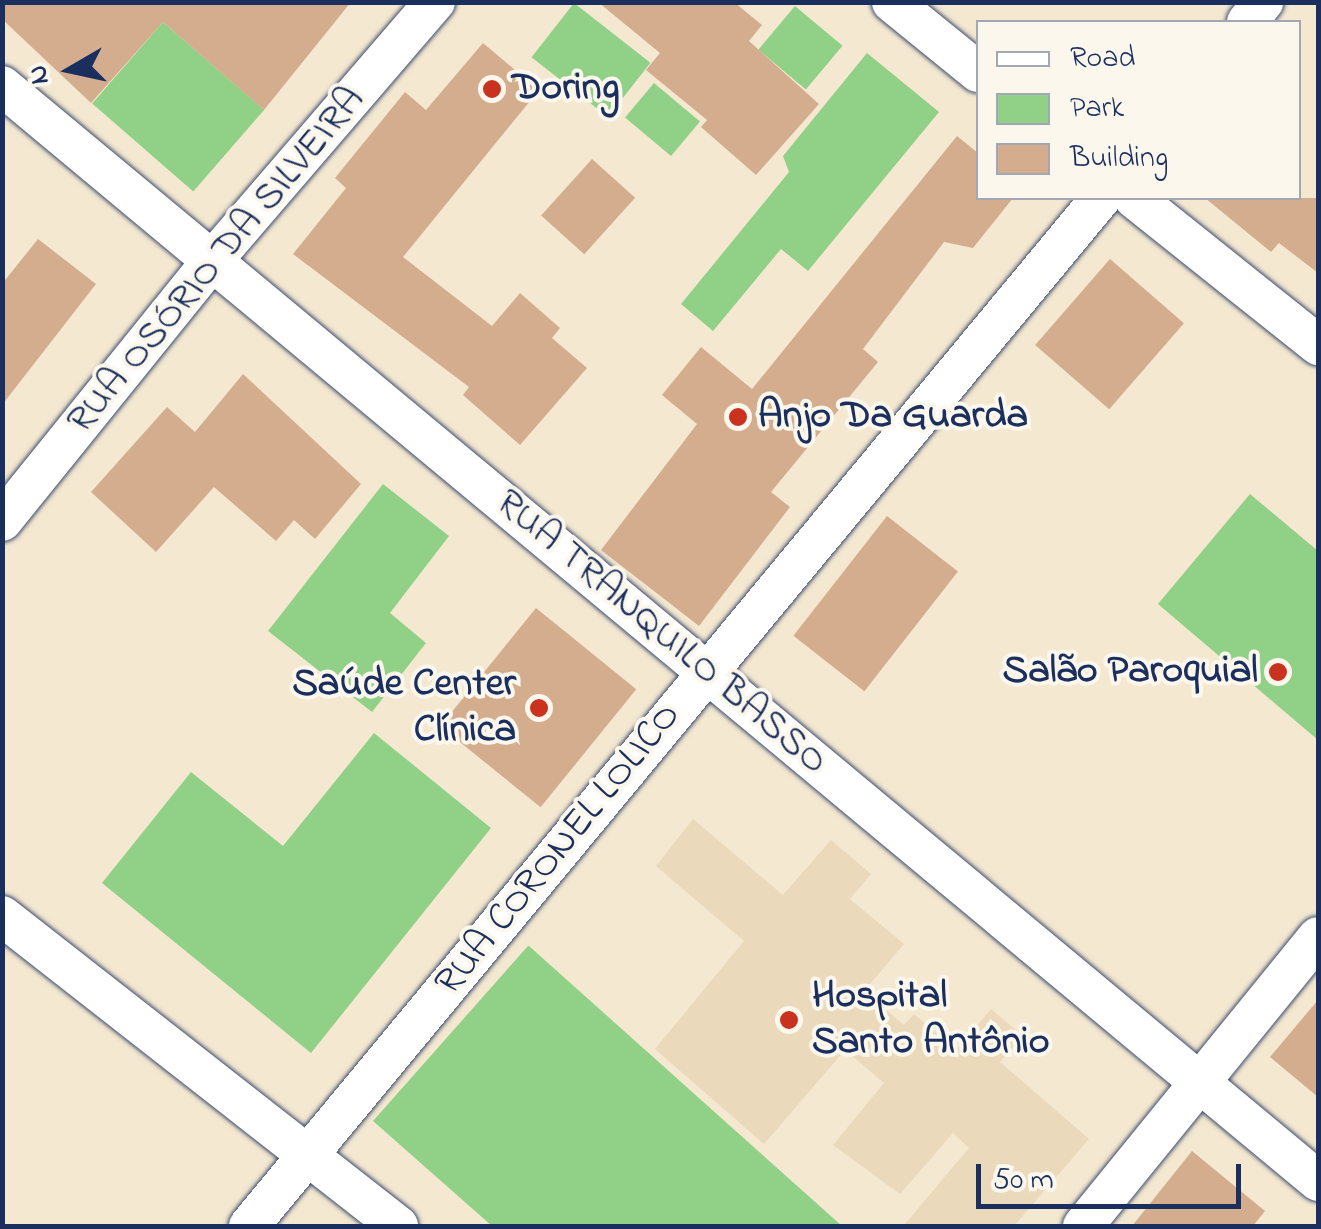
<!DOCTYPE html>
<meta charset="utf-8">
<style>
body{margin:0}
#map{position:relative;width:1321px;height:1229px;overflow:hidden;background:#f4e8d0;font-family:"Indie Flower",sans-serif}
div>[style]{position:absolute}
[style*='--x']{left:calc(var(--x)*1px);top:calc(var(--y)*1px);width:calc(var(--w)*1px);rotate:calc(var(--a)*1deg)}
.built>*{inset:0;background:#ead9ba}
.green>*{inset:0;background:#91d187;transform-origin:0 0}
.building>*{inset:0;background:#d4ad8f;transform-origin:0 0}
.roads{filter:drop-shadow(0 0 2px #3c4b6f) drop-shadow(0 0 2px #3c4b6f)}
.minor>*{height:40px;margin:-20px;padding:0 20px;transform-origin:20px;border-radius:20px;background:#fff}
.dots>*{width:28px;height:28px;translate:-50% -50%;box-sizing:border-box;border:5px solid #fbf7ec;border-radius:50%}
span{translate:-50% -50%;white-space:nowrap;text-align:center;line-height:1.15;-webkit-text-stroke:8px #fbf7ec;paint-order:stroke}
.poi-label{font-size:40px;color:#1b2f5e;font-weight:700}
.left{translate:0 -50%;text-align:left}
.right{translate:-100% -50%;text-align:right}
.street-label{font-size:40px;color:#1b2f5e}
.frame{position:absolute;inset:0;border:5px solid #1b2f5e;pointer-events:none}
.legend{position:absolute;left:976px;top:20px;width:325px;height:180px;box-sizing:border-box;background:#fbf7ec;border:2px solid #a1a7b3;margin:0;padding:12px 18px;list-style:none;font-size:30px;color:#1b2f5e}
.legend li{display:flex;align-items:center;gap:20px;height:50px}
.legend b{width:50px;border:2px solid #a1a7b3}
.north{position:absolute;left:20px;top:20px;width:100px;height:100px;-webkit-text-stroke:8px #fbf7ec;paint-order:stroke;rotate:261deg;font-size:28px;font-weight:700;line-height:40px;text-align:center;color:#1b2f5e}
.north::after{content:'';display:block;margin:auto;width:35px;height:45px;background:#1b2f5e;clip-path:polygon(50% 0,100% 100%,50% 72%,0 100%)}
.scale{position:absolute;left:976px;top:1164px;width:265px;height:45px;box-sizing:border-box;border:5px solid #1b2f5e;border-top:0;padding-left:12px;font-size:30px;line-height:35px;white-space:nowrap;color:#1b2f5e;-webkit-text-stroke:8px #fbf7ec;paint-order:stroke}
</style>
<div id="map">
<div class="built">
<div style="clip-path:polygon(693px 819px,783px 895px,831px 840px,871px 874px,850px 899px,904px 944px,864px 991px,904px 1025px,914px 1014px,956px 1050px,991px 1009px,1023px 1036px,1000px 1062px,1089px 1139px,1014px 1226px,905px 1224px,969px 1148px,953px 1133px,900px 1194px,833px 1145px,884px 1083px,845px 1050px,764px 1144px,655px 1049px,744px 941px,656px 866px)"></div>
</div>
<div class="green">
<div style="left:574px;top:3px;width:97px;height:69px;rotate:38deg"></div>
<div style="left:795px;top:6px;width:62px;height:57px;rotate:40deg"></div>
<div style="left:163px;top:22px;width:134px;height:108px;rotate:41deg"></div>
<div style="clip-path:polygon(867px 53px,939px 112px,808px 271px,781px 249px,713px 331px,681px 304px,789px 172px,783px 156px)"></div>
<div style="left:654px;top:83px;width:60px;height:45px;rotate:40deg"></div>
<div style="clip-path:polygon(383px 484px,449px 536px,390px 613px,426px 643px,372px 712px,268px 631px)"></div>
<div style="clip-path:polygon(1250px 494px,1318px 551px,1318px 740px,1158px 604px)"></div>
<div style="clip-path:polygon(374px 733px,491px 828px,311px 1053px,102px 883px,191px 772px,283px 846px)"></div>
<div style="clip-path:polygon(528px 946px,529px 946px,842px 1226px,492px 1226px,373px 1121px)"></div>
</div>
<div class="building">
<div style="clip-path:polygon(2px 2px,351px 2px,264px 110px,163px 22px,91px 103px,2px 19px)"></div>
<div style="clip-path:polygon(598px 2px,734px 2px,762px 25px,749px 41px,819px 104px,756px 175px,701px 127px,707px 120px,646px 70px,660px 53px)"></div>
<div style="clip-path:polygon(483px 43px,539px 90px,403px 257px,492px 326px,520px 293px,560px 328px,552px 338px,587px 368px,520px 445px,463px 395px,469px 387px,293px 254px,346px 188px,335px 178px,405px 92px,426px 110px)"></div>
<div style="clip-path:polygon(957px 136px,978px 153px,978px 198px,1013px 198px,973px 248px,944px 242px,863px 349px,878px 362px,771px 492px,790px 507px,699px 626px,601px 550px,697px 424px,662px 395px,701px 347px,752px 389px)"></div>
<div style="left:592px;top:159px;width:58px;height:76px;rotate:42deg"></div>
<div style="clip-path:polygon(1205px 198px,1318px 198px,1318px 273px,1279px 243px,1271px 252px)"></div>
<div style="clip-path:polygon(38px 239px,96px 284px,2px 405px,2px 284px)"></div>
<div style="left:1110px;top:259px;width:98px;height:114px;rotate:41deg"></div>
<div style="clip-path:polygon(243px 374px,361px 484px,315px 539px,294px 520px,276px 541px,214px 487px,156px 552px,91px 492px,167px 407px,195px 432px)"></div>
<div style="left:887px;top:516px;width:90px;height:152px;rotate:38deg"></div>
<div style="left:536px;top:608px;width:129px;height:152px;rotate:39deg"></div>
<div style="clip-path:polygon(1318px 1000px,1318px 1097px,1270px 1057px)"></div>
<div style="clip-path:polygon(1192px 1151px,1265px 1211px,1253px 1226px,1132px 1226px)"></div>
</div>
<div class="roads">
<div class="minor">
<div style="--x:892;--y:2;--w:111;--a:39.1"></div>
<div style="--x:1247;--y:22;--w:26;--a:-51"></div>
<div style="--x:2;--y:86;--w:1712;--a:39.76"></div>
<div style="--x:1134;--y:198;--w:236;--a:38.6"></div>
<div style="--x:2;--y:521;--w:334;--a:-51.1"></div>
<div style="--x:212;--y:261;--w:342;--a:-49.3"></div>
<div style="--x:2;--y:916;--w:503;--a:38.05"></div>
<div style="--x:249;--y:1226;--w:1335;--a:-50.35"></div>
<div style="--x:1083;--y:1226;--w:372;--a:-50.9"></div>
</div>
</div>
<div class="dots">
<div style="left:492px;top:89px;background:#c8321e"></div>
<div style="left:738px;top:417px;background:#c8321e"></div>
<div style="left:1278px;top:672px;background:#c8321e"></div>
<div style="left:539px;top:708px;background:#c8321e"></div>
<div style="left:789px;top:1020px;background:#c8321e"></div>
</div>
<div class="poi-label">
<span class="left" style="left:512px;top:89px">Doring</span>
<span class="left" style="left:758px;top:417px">Anjo Da Guarda</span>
<span class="right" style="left:1258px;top:672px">Salão Paroquial</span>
<span class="right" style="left:516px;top:708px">Saúde Center<br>Clínica</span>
<span class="left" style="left:812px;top:1020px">Hospital<br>Santo Antônio</span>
</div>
<div class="street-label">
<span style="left:217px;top:261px;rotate:-50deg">RUA OSÓRIO DA SILVEIRA</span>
<span style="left:661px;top:633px;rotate:40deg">RUA TRANQUILO BASSO</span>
<span style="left:559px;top:850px;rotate:-51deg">RUA CORONEL LOLICO</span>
</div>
<div class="frame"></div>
<ul class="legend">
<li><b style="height:12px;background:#fff"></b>Road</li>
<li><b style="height:28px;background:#91d187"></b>Park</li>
<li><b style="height:28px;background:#d4ad8f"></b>Building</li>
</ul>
<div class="north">N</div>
<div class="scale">50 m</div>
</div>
